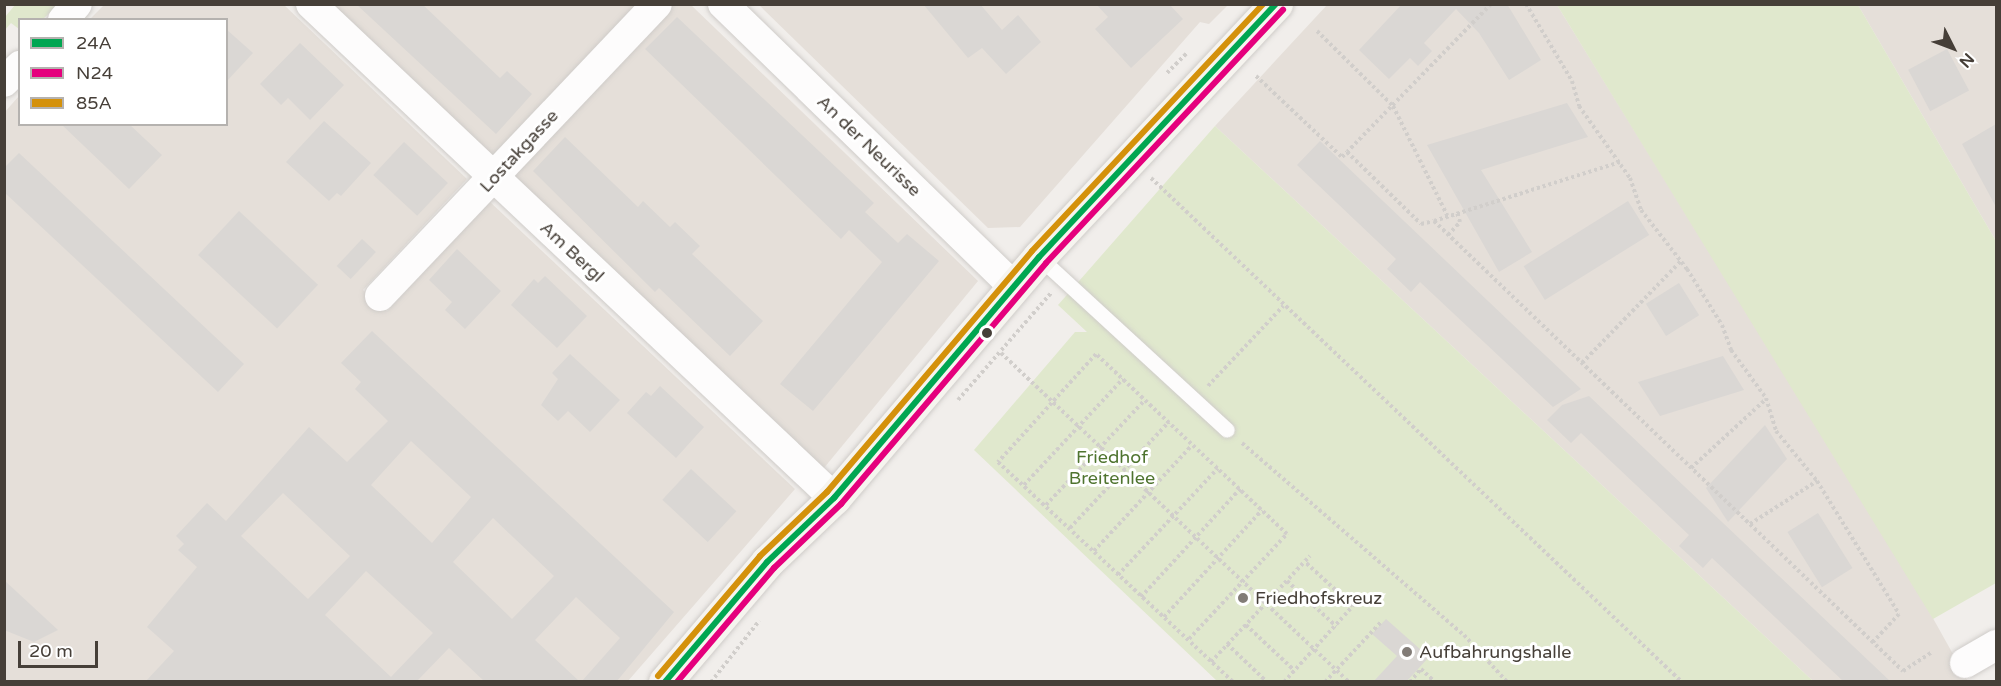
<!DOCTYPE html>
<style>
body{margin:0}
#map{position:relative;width:2001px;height:686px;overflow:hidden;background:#f1eeeb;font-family:"Varela Round",sans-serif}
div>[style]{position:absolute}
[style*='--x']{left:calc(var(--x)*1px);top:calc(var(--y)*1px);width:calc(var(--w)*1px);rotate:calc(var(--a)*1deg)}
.residential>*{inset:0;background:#e5dfd9}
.green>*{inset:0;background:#e0e8cd}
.building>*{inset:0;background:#dad7d4;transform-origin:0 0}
.path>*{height:4px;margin-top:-2px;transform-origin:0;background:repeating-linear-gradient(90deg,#d1cecb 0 3px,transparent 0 6px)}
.roads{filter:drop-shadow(0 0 2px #cfccc9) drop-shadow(0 0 2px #cfccc9)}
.service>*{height:15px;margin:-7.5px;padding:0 7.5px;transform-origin:7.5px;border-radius:7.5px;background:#fdfcfc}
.minor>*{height:30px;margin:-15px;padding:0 15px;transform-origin:15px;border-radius:15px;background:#fdfcfc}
.secondary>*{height:33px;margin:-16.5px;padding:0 16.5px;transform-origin:16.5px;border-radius:16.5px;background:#f6f4ef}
.bus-1>*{height:6px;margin:-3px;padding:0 3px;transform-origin:3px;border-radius:3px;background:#00a651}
.bus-2>*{height:6px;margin:-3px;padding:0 3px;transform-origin:3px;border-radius:3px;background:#e5007d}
.bus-3>*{height:6px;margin:-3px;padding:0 3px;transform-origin:3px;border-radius:3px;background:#d4910b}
.dots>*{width:16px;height:16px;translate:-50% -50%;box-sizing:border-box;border:3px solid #fff;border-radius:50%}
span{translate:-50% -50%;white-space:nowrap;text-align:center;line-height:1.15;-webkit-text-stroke:6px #fff;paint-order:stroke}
.street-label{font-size:18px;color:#463f38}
.park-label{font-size:18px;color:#4f742f}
.poi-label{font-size:18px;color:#463f38}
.left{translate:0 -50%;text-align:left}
.frame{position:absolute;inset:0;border:6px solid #463f38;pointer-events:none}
.legend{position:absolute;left:18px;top:18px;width:210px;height:108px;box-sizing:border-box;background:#fff;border:2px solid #b5b2af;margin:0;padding:8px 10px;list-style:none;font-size:18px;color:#463f38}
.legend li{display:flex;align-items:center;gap:12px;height:30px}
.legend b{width:30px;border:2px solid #b5b2af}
.north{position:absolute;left:1923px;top:18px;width:60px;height:60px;-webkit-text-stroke:4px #fff;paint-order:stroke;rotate:132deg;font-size:16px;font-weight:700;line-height:24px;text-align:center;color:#463f38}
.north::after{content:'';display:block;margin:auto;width:21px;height:27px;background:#463f38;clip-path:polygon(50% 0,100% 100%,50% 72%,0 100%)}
.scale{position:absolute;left:18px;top:641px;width:80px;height:27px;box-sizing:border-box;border:3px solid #463f38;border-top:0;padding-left:8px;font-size:18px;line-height:21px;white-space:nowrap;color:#463f38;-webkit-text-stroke:4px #fff;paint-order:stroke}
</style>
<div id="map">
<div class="residential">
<div style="clip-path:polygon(104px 5px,284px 5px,467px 179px,363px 290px,387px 311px,490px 202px,795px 489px,628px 681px,5px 681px,4px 113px,19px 96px,20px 124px,226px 124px,226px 20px,90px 19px)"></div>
<div style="clip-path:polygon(325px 5px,639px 5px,495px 163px)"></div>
<div style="clip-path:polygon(668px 5px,691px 5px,978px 281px,819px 474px,509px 175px)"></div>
<div style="clip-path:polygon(759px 5px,1228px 5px,1209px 24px,1200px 22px,1020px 227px,988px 228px)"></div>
<div style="clip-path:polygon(1327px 5px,1557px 5px,1915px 586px,1968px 681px,1813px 681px,1215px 126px)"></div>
<div style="clip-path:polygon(1858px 5px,1996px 5px,1996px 241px)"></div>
</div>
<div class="green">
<div style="clip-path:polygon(15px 5px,58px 5px,43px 19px,20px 20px,19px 29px,11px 23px,5px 30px,5px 17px)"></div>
<div style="clip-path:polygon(1557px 5px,1858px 5px,1996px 241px,1996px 583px,1933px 619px)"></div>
<div style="clip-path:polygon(1215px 126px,1813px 681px,1217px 681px,974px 450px,1075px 332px,1087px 332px,1058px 305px)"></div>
</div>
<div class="building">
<div style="clip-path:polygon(356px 4px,422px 4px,500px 78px,507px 71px,532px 94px,496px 134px)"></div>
<div style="clip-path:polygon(923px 4px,980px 4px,1002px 30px,1018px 15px,1041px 42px,1006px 74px,982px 48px,968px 58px)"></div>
<div style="clip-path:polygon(1096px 4px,1169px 4px,1183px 19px,1131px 68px,1095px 29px,1108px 17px)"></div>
<div style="clip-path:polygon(1402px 4px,1507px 4px,1541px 60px,1509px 80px,1479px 33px,1456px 9px,1424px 43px,1432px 51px,1418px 66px,1410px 58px,1389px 79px,1359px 50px)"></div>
<div style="clip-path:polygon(677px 17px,874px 203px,865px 212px,898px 243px,907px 234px,939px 261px,813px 411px,780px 384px,882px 262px,849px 230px,841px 239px,645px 49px)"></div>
<div style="clip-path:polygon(226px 29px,253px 53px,226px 82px)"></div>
<div style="clip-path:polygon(300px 43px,344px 85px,310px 120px,288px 98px,281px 105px,260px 84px)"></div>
<div style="left:1947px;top:49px;width:47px;height:44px;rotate:62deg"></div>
<div style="clip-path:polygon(1567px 103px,1588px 137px,1481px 170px,1532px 252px,1499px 272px,1427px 145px)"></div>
<div style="clip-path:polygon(324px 121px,371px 163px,341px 196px,337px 193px,329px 201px,286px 162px)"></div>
<div style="clip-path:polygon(61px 124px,129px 124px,162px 155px,129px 189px)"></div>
<div style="clip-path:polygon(1996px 124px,1996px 207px,1962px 144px)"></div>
<div style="clip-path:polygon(565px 137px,638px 207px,643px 201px,670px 227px,675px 222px,700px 246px,692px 254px,763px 321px,730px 356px,659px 288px,655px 292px,533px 171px)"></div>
<div style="clip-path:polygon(1320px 141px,1509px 321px,1581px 389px,1553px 407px,1420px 282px,1411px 292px,1387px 269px,1396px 259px,1297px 165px)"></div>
<div style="left:404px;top:142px;width:60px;height:45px;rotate:43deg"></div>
<div style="clip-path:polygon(19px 153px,244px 364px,218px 392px,4px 192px,4px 168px)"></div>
<div style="left:1628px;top:201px;width:40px;height:123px;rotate:58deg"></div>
<div style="left:239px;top:211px;width:108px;height:60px;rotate:43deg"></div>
<div style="left:362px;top:239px;width:19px;height:37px;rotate:43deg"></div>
<div style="clip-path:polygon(457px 249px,501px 291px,465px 329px,445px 310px,452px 302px,429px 280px)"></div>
<div style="clip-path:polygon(545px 276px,587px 316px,557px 348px,511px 305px,534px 279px,538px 283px)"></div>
<div style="left:1679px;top:283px;width:38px;height:39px;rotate:58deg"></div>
<div style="clip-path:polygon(evenodd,372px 331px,674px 612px,617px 681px,582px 681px,620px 638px,576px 597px,535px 640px,579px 681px,484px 681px,449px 648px,417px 681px,146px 681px,174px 651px,147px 627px,197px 567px,178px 550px,184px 544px,176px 536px,207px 503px,226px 521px,309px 427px,347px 462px,388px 421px,355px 389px,361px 382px,341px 363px,372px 331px,411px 441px,471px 497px,432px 543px,371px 485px,411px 441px,372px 331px,283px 493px,350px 556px,308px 599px,241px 536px,283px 493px,372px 331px,493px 518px,554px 576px,512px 619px,453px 562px,493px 518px,372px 331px,366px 571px,433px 633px,391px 677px,325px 615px,366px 571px)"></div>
<div style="clip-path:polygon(570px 354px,620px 400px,590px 432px,568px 411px,558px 421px,541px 405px,558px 379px,552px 373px)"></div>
<div style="clip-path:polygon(1723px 356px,1744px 390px,1660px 416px,1638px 382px)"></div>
<div style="clip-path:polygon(660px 386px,704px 427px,676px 458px,627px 413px,646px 392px,651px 396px)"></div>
<div style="clip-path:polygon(1589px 396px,1610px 416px,1890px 681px,1843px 681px,1712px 558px,1703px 568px,1679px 546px,1689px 535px,1581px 433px,1571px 443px,1547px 420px,1562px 405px)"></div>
<div style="clip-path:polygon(1765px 425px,1787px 459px,1728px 522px,1706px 488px)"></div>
<div style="left:691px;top:469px;width:62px;height:42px;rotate:43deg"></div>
<div style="left:1818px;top:513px;width:65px;height:36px;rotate:58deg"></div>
<div style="clip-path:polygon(4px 580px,58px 630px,34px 642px,4px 630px)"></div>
<div style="clip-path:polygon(1386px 619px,1429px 657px,1407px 681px,1374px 681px,1397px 656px,1372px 634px)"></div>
</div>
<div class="path">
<div style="--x:1491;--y:4;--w:206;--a:134.2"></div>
<div style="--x:1347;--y:152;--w:103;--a:44.2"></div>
<div style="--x:1421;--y:224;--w:13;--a:-13"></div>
<div style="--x:1434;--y:221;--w:650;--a:43.82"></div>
<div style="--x:1903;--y:671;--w:35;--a:-33"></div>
<div style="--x:1526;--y:4;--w:90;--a:59.1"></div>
<div style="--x:1572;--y:81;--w:26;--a:74"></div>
<div style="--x:1579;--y:106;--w:88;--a:54.7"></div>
<div style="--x:1630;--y:178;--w:34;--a:71"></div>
<div style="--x:1641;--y:210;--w:75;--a:52.1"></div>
<div style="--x:1687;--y:269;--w:66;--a:58"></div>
<div style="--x:1722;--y:325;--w:27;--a:70"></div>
<div style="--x:1731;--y:350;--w:59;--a:53.9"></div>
<div style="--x:1766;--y:398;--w:34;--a:73"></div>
<div style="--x:1776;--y:431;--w:65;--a:50.6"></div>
<div style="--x:1817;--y:481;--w:156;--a:58.3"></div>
<div style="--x:1899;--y:614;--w:38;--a:133"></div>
<div style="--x:1317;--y:31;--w:107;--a:44.6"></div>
<div style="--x:1393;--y:106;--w:122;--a:63.6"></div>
<div style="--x:1167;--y:73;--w:28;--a:-45"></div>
<div style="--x:1256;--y:76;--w:118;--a:43.3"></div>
<div style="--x:1342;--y:157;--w:7;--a:-45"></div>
<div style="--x:1151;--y:178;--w:732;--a:43.51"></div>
<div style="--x:1434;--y:221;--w:195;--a:-17.6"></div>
<div style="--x:1448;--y:235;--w:18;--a:-47"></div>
<div style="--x:1460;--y:222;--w:10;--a:-107"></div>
<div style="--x:1001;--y:353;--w:479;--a:43.4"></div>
<div style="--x:1582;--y:363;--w:142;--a:-45.9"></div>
<div style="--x:1208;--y:386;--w:110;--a:-46.8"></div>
<div style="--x:958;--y:400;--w:142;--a:-49"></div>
<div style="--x:1242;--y:443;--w:294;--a:40.9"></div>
<div style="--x:1464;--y:635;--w:64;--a:47.5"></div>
<div style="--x:1691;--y:468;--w:102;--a:-42.6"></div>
<div style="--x:1024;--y:485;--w:145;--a:-47"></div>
<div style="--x:1046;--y:505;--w:144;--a:-46.7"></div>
<div style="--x:1750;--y:524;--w:80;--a:-32.7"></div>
<div style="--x:1070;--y:528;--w:145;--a:-47"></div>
<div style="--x:1094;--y:551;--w:144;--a:-47.2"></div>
<div style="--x:1118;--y:575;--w:146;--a:-46.9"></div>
<div style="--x:1287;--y:581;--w:67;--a:42.6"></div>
<div style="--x:1141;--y:597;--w:147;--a:-47.5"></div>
<div style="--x:1164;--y:617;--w:145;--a:-47.5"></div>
<div style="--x:1246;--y:625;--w:66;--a:43.2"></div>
<div style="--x:1189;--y:639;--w:144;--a:-47"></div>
<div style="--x:1287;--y:534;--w:262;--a:-136.7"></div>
<div style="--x:1096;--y:354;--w:146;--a:132.2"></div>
<div style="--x:998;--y:462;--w:322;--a:43.1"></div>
<div style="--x:1227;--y:644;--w:55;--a:43.5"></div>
<div style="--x:1211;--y:662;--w:145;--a:-47"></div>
<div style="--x:711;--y:682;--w:78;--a:-51.8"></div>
<div style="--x:1284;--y:682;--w:103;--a:-47.8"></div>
<div style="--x:1353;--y:606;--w:65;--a:-137.5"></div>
<div style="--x:1325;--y:682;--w:82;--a:-47"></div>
<div style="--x:1410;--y:682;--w:17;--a:-50"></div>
<div style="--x:1421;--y:669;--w:19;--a:43"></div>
</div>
<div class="roads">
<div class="service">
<div style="--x:1039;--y:257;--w:255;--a:42.6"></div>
</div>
<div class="minor">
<div style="--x:311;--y:4;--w:719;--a:43.37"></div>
<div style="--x:723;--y:4;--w:407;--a:44.2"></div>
<div style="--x:63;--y:20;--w:21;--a:-49"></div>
<div style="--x:4;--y:82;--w:23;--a:-45"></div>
<div style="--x:380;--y:296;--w:402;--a:-46.5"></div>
<div style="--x:1965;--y:663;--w:36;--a:-30"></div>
</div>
<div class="secondary">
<div style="--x:665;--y:682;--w:157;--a:-49.6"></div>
<div style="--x:767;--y:562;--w:93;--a:-43.7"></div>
<div style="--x:834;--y:498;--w:316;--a:-49.6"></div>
<div style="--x:1039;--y:257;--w:347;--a:-46.9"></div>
</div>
</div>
<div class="bus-1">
<div style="--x:665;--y:682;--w:157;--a:-49.6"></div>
<div style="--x:767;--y:562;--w:93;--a:-43.7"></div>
<div style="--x:834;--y:498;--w:316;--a:-49.6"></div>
<div style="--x:1039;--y:257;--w:347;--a:-46.9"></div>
</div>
<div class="bus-2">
<div style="--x:677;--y:682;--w:150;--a:-49.6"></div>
<div style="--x:774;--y:568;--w:93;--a:-43.7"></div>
<div style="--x:841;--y:504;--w:316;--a:-49.6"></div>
<div style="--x:1046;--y:263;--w:347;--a:-46.9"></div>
</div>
<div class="bus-3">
<div style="--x:658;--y:676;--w:157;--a:-49.6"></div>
<div style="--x:760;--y:556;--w:93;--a:-43.7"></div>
<div style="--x:827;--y:492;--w:316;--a:-49.6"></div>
<div style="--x:1032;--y:251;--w:338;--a:-46.9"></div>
</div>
<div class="dots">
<div style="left:987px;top:333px;background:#463f38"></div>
<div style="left:1243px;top:598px;background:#827c77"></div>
<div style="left:1407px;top:652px;background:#827c77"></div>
</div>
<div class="street-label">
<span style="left:869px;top:146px;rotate:44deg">An der Neurisse</span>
<span style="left:519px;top:151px;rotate:-47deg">Lostakgasse</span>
<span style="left:572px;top:252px;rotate:43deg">Am Bergl</span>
</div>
<div class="park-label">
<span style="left:1112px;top:468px">Friedhof<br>Breitenlee</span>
</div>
<div class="poi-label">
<span class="left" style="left:1255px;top:598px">Friedhofskreuz</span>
<span class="left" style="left:1419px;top:652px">Aufbahrungshalle</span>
</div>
<div class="frame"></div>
<ul class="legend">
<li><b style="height:8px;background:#00a651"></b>24A</li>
<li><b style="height:8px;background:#e5007d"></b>N24</li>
<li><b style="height:8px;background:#d4910b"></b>85A</li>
</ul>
<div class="north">N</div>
<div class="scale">20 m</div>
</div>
